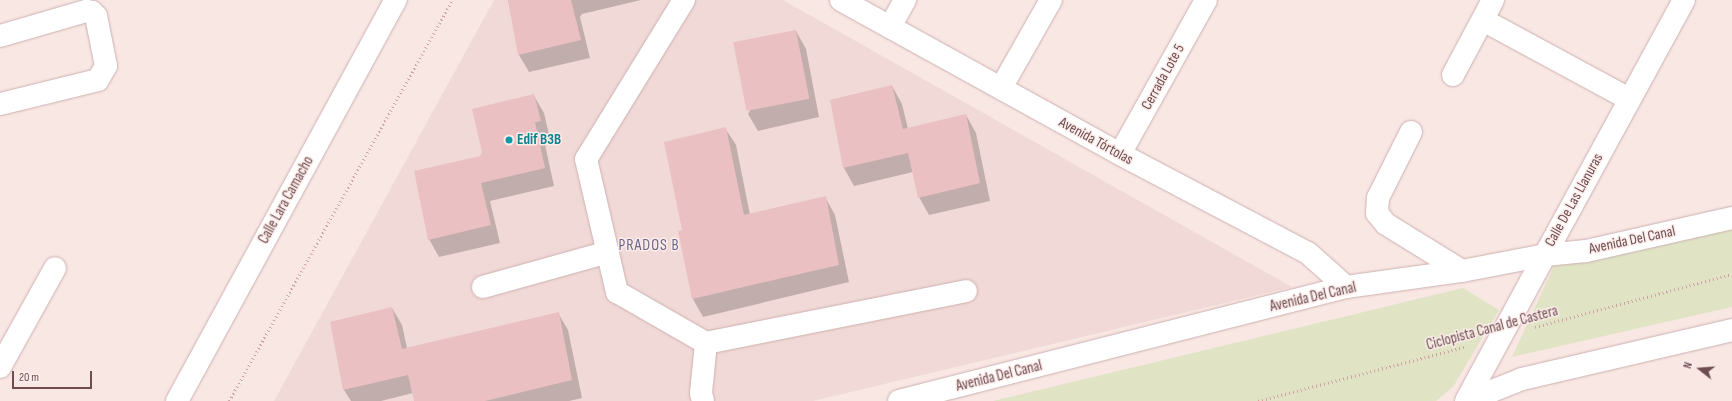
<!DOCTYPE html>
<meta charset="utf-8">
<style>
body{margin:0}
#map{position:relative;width:1732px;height:401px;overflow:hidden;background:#f9e7e4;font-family:"Sofia Sans Condensed",sans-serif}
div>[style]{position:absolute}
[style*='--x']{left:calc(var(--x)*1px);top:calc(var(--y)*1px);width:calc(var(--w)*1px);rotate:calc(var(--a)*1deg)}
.residential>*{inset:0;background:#f1d9d7}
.green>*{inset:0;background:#e0e4c5}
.shadow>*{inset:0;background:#0003}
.building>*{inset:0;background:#ebc0c2;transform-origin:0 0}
.path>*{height:2.5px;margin-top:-1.25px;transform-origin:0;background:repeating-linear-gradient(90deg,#cfa3a6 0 1px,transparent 0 4px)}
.roads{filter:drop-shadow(0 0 1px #cbb0b0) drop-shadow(0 0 1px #cbb0b0)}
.street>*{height:22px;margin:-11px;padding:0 11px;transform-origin:11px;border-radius:11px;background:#fff}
.secondary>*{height:22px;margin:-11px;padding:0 11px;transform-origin:11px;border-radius:11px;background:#fff}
.dots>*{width:11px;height:11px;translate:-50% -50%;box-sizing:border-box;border:2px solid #fcedea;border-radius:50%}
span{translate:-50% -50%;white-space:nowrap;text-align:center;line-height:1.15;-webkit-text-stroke:3px #fcedea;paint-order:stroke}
.street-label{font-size:15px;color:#6e4d51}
.culture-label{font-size:15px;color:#0d838f;font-weight:700}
.left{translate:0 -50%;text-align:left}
.neighbourhood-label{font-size:16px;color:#6d668b;letter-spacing:1px}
.north{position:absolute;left:1680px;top:349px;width:40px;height:40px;-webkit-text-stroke:3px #fcedea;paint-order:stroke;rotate:287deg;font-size:11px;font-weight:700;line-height:16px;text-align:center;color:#6e4d51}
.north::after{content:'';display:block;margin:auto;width:14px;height:18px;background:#6e4d51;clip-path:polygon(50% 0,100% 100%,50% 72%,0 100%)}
.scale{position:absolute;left:12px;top:371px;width:80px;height:18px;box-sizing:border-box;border:2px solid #6e4d51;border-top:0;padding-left:5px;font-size:12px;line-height:14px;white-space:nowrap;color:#6e4d51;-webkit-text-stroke:3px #fcedea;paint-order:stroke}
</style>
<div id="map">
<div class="residential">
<div style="clip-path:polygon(494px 0,783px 0,1292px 287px,813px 401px,274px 401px)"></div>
</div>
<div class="green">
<div style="clip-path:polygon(1732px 219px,1732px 307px,1512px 357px,1560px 253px)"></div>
<div style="clip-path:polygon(1463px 288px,1499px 310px,1453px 387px,1436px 401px,993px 401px)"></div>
</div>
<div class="shadow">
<div style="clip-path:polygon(508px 0,641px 0,582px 14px,580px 17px,590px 58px,529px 72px,519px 55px)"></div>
<div style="clip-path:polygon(796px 31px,806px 49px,819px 117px,758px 131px,748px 114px)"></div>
<div style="clip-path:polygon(892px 86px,902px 104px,908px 129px,966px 115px,976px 133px,990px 201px,929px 215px,919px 197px,913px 172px,854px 186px,844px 168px,831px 100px)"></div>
<div style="clip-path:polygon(534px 96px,544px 113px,550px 139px,544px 140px,554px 186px,490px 201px,500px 243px,439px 257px,429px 239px,481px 156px)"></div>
<div style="clip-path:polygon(725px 128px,736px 145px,750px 215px,825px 197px,835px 215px,849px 282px,703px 317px,693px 299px,683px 231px)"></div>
<div style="clip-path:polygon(392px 308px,402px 325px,407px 348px,558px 313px,568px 330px,582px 398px,569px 401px,415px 401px,413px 393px,381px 401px,351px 401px,344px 390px,331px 322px)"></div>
</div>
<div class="building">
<div style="clip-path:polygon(508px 0,571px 0,581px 40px,518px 55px)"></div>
<div style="left:796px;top:30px;width:70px;height:64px;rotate:79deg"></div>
<div style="clip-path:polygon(892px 85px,903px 129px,966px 114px,980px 183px,918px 198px,908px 153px,843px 168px,830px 100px)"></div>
<div style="clip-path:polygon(534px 94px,541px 121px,535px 122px,545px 168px,481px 183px,491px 225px,428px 240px,414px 171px,480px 156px,482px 152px,472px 109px)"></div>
<div style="clip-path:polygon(726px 127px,744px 215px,826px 196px,839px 265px,692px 299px,678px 231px,682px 230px,664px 142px)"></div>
<div style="clip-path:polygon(392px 307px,402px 349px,559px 312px,572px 380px,485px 401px,414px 401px,408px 375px,343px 390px,330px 322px)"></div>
</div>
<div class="path">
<div style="--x:1535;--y:327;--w:204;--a:-15.1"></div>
<div style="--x:229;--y:401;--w:459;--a:-60.9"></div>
<div style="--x:1258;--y:401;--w:216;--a:-14.7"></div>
</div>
<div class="roads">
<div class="street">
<div style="--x:684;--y:0;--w:187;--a:121.6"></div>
<div style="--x:586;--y:159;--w:137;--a:76.9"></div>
<div style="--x:617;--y:292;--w:103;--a:29.8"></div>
<div style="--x:1483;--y:20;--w:166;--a:28.4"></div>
<div style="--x:890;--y:27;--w:31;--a:-61"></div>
<div style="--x:0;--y:36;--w:90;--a:-16.2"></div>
<div style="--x:86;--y:11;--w:6;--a:9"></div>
<div style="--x:92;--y:12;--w:6;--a:45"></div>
<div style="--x:96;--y:16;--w:51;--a:78.7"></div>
<div style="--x:106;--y:66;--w:16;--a:120"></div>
<div style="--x:98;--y:80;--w:101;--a:166.2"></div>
<div style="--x:1453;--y:75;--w:85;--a:-61.9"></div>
<div style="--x:1001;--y:88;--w:101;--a:-60.4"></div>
<div style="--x:1411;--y:132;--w:74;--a:116.6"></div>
<div style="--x:1378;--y:198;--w:15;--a:94"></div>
<div style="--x:1377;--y:213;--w:14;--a:51"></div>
<div style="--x:1386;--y:224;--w:89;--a:31.7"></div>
<div style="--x:1120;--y:154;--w:176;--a:-60.8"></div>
<div style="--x:1545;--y:255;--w:290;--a:-61.4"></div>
<div style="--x:483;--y:287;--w:130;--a:-15.6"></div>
<div style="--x:0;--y:367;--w:113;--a:-60.9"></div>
<div style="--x:703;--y:401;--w:8;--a:-104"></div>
<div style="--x:701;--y:393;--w:50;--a:-84.3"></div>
<div style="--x:706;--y:343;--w:265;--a:-11.3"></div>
</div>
<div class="secondary">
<div style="--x:841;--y:0;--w:319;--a:28.9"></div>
<div style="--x:1120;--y:154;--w:212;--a:27.8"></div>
<div style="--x:1308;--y:253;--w:51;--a:41.8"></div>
<div style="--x:177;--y:401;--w:457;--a:-61.4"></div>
<div style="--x:899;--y:401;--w:461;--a:-14.3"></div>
<div style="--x:1346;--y:287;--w:117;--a:-7.9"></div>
<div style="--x:1462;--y:271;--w:85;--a:-10.9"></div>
<div style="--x:1545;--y:255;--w:41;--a:-5.6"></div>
<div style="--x:1586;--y:251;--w:150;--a:-12.7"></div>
<div style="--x:1466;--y:401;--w:166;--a:-61.6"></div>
<div style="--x:1467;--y:401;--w:59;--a:-21.8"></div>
<div style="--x:1522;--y:379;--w:216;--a:-13.1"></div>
</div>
</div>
<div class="dots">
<div style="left:509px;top:140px;background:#0f9aa8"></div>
</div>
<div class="street-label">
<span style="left:1163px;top:77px;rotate:-61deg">Cerrada Lote 5</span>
<span style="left:1096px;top:141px;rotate:29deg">Avenida Tórtolas</span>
<span style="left:286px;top:200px;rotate:-61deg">Calle Lara Camacho</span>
<span style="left:1574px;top:200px;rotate:-61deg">Calle De Las Llanuras</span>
<span style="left:1632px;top:240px;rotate:-12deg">Avenida Del Canal</span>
<span style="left:1313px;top:297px;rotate:-13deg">Avenida Del Canal</span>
<span style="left:1492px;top:328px;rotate:-15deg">Ciclopista Canal de Castera</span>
<span style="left:999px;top:376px;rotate:-14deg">Avenida Del Canal</span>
</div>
<div class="culture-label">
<span class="left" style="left:517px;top:140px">Edif B3B</span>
</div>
<div class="neighbourhood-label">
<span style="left:649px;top:246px">PRADOS B</span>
</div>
<div class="north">N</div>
<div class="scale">20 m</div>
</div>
